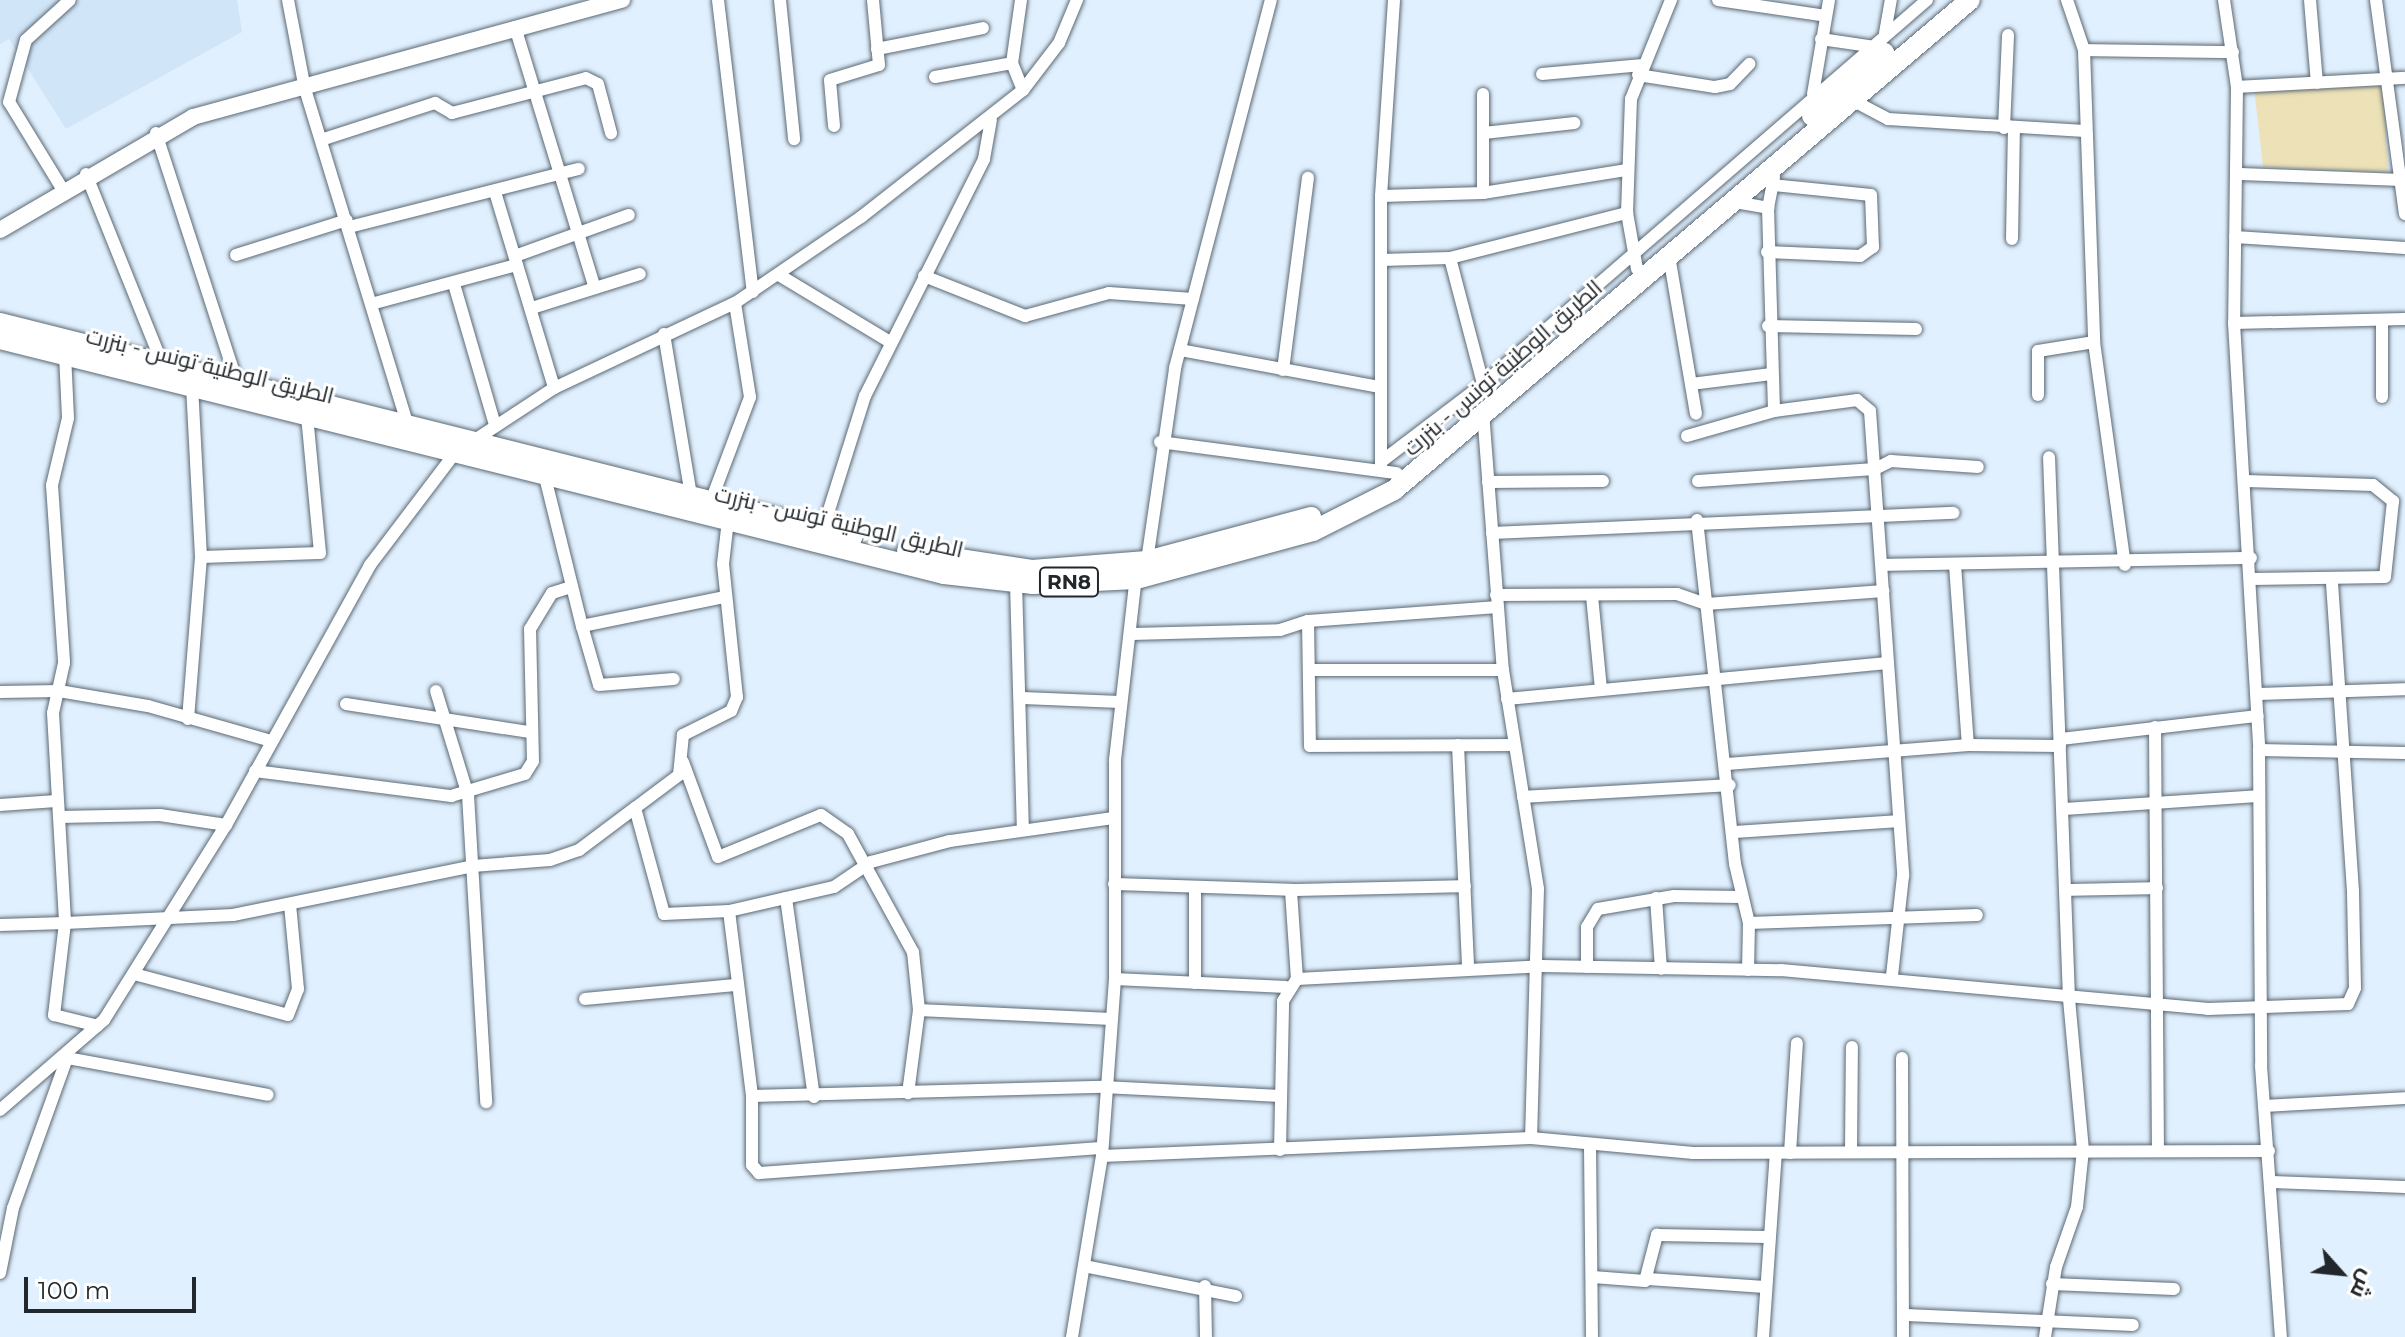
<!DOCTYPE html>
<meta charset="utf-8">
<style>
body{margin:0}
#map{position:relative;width:2405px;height:1337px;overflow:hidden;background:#e1f0fe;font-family:Montserrat,Cairo,sans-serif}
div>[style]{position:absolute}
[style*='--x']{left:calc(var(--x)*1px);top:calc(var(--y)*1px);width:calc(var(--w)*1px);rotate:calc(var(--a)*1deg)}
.built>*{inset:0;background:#d0e5f8}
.green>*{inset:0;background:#ece1b7}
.roads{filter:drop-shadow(0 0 2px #5b6974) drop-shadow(0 0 2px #5b6974)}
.minor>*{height:12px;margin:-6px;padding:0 6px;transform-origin:6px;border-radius:6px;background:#fff}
.tertiary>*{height:16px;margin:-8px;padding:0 8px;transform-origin:8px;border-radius:8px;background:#fff}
.primary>*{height:20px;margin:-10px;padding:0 10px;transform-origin:10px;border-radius:10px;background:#fff}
span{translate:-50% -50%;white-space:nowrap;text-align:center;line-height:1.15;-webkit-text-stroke:6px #fff;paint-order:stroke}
.shield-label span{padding:2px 6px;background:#fff;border:2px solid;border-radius:6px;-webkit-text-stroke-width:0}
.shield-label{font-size:20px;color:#21272b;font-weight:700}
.street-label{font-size:22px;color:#21272b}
.north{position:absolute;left:2301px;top:1233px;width:80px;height:80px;-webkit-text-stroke:6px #fff;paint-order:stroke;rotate:117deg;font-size:22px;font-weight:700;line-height:32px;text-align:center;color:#21272b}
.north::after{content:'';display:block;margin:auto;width:28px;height:36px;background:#21272b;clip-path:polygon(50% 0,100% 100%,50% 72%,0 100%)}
.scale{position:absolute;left:24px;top:1277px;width:172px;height:36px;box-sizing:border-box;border:4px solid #21272b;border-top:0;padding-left:10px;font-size:24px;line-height:28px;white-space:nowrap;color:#21272b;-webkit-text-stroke:6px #fff;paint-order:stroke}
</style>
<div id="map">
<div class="built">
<div style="clip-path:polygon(0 0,237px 0,242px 32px,66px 129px,9px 39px,0 44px)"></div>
</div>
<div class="green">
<div style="clip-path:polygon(2383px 84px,2388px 172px,2263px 167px,2254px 87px)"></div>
</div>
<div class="roads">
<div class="minor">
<div style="--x:288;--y:0;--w:91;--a:79.2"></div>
<div style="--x:305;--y:89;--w:351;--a:73"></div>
<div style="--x:718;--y:0;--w:294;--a:83.2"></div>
<div style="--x:780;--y:0;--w:140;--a:84.2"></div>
<div style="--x:1021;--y:0;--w:64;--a:98.1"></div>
<div style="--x:1012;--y:63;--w:29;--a:68"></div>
<div style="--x:1718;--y:0;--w:109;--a:8.4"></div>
<div style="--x:2067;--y:0;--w:53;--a:71.2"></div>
<div style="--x:2084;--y:50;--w:292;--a:88"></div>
<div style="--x:2094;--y:342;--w:225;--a:82.1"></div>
<div style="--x:2224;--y:0;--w:88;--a:81.5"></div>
<div style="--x:2237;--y:87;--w:236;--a:90.7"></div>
<div style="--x:2234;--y:323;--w:428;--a:86.6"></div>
<div style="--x:2259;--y:750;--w:316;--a:89.6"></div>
<div style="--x:2261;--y:1066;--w:272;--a:85.8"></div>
<div style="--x:2310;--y:0;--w:83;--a:85.2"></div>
<div style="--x:2376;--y:0;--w:216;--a:82.3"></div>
<div style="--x:515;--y:27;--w:273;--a:73"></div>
<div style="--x:1885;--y:33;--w:34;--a:-80"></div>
<div style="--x:1821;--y:39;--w:49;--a:8.3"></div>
<div style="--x:877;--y:49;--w:108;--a:-11.2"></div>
<div style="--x:2084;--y:50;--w:149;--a:0.8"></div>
<div style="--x:1542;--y:74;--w:101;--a:-5.1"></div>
<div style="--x:1638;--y:75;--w:78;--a:8.9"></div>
<div style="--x:1715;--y:87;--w:15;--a:-11"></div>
<div style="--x:1730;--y:84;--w:28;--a:-46"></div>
<div style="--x:935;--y:77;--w:78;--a:-10.3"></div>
<div style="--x:2237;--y:87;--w:168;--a:-3.1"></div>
<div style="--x:1813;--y:94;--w:95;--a:-80.3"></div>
<div style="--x:1852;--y:100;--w:41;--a:27.8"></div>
<div style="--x:1888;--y:119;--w:197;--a:3.5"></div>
<div style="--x:834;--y:126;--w:46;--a:-95"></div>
<div style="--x:830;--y:80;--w:51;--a:-17"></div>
<div style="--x:879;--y:65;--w:65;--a:-95.3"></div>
<div style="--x:2004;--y:128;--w:93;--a:-87.5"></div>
<div style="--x:156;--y:133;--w:262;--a:72"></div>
<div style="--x:1484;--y:133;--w:91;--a:-6.3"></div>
<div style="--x:324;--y:139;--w:117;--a:-18"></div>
<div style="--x:435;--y:103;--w:20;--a:30"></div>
<div style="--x:452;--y:113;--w:138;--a:-14.6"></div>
<div style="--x:586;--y:78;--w:13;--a:27"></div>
<div style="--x:598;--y:84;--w:51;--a:75.1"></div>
<div style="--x:86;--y:174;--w:204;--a:68.1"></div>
<div style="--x:2240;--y:174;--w:162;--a:2.1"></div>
<div style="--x:63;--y:190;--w:103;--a:-121.5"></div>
<div style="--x:9;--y:102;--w:64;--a:-74.7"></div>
<div style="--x:26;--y:40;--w:59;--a:-42.3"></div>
<div style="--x:495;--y:192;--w:205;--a:73.2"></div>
<div style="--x:1483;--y:193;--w:99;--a:-90"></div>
<div style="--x:1381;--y:196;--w:102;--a:-1.7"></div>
<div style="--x:1483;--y:193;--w:146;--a:-9.1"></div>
<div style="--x:1735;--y:202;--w:34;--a:10"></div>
<div style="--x:1768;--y:208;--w:32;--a:-79"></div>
<div style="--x:1768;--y:208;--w:203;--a:88.3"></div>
<div style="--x:349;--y:227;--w:237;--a:-14.2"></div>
<div style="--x:2235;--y:237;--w:170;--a:3.7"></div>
<div style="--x:2012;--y:239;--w:111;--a:-89"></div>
<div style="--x:1767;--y:252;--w:93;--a:2.5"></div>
<div style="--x:1860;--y:256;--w:16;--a:-35"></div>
<div style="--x:1873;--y:247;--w:52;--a:-92.2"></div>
<div style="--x:1871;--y:195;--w:100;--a:-174.2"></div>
<div style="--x:236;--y:255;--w:116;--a:-17.5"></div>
<div style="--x:515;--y:256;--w:121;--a:-19.8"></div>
<div style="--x:1669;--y:256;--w:160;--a:80.3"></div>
<div style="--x:1450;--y:258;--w:130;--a:75.3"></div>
<div style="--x:1381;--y:260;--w:69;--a:-1.7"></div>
<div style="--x:1450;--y:258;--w:183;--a:-14.3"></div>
<div style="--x:1637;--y:269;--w:57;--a:-100.1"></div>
<div style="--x:1627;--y:213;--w:114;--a:-88"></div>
<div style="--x:1631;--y:99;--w:107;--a:-68"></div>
<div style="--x:779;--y:275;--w:130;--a:31.1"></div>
<div style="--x:924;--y:276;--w:109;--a:21.6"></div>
<div style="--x:1025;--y:316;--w:87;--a:-15.3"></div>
<div style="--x:1109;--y:293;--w:84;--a:4.1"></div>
<div style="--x:454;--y:284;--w:147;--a:73.8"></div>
<div style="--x:371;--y:304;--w:151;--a:-15"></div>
<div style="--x:532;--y:308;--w:113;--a:-17.5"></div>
<div style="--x:2382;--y:320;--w:77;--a:90"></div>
<div style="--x:2234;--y:323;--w:171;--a:-1.3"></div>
<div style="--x:1768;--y:326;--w:148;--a:1.2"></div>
<div style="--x:664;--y:334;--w:164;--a:80.5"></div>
<div style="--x:1180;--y:350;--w:203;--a:10.5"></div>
<div style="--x:65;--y:354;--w:64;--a:87.3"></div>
<div style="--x:68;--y:418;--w:69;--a:103.4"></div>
<div style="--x:52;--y:485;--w:178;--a:86.1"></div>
<div style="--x:64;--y:663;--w:51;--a:102.4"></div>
<div style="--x:53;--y:713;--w:210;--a:86.7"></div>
<div style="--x:65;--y:923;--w:168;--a:-2.7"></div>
<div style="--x:233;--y:915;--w:245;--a:-11.5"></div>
<div style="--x:473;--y:866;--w:77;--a:-4.5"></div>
<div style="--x:550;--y:860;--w:31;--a:-19"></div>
<div style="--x:579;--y:850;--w:70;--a:-36.9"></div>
<div style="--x:1283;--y:370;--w:194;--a:-82.6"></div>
<div style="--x:1691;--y:384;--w:81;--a:-7.1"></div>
<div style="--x:2038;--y:395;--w:44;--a:-90"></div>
<div style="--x:2038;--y:351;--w:57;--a:-9.1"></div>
<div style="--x:1483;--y:412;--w:259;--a:85.6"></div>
<div style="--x:1503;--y:670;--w:222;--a:80.9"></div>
<div style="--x:1538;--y:889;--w:249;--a:91.6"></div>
<div style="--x:1531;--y:1138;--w:163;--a:5.3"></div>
<div style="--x:1693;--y:1153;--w:576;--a:-0.2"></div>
<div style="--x:1687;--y:436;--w:91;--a:-16"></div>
<div style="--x:1774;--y:411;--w:84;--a:-7.5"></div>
<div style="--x:1857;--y:400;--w:17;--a:40"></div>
<div style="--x:1870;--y:411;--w:466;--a:85.9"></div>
<div style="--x:1903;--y:876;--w:100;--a:96.3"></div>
<div style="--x:1160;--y:442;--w:239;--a:7.5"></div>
<div style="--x:1382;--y:461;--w:127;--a:-37.3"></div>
<div style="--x:1483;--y:384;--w:587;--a:-40.86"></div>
<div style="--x:1381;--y:471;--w:275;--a:-90"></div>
<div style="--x:1381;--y:196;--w:196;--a:-86.2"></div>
<div style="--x:545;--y:477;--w:154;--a:76.1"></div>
<div style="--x:582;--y:626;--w:146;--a:-11.5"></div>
<div style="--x:1698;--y:481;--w:177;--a:-3.9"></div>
<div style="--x:1875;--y:469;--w:18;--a:-27"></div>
<div style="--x:1891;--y:461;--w:87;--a:3.9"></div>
<div style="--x:2246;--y:481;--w:127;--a:1.8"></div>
<div style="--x:2373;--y:485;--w:26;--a:39"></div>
<div style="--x:2393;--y:501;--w:76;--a:96"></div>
<div style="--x:2385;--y:577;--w:134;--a:179.1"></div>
<div style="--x:1488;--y:482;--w:115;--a:-0.5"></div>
<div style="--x:711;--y:501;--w:111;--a:-69.4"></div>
<div style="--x:750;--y:397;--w:95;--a:-99.1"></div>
<div style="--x:728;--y:520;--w:44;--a:96.5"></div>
<div style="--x:723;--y:564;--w:134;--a:84"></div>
<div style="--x:737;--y:697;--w:15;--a:113"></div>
<div style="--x:731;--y:711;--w:54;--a:153.4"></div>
<div style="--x:683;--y:735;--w:40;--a:95.7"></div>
<div style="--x:679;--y:775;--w:55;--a:143.1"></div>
<div style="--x:635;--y:808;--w:110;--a:74.7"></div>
<div style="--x:664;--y:914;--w:65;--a:-2.6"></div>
<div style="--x:729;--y:911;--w:108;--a:-12.9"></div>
<div style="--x:834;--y:887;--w:45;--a:-34"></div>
<div style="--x:871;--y:862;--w:82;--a:-14.9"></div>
<div style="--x:950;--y:841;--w:166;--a:-8"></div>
<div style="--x:1697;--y:520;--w:346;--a:83.7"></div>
<div style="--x:1735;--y:864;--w:61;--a:76.7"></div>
<div style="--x:1749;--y:923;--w:47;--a:91.2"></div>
<div style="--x:823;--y:529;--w:139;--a:-72.5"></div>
<div style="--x:865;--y:396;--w:265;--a:-63.3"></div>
<div style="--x:984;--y:159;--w:40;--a:-80"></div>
<div style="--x:1492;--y:533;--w:462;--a:-2.5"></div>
<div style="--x:201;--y:557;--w:119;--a:-1.9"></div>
<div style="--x:320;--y:553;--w:138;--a:-95.4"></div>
<div style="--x:1147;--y:561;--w:195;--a:-81.7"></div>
<div style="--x:1175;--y:368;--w:380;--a:-75.4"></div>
<div style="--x:1884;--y:565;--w:367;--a:-1.1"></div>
<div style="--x:1955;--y:565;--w:180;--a:85.9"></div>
<div style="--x:1016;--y:583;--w:246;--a:88.4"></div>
<div style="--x:1496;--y:595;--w:181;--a:-0.3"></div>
<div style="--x:1677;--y:594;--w:31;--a:19"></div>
<div style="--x:1706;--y:604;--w:178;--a:-4.2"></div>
<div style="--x:1592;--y:596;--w:94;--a:84.5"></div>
<div style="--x:1308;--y:621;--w:125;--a:89.1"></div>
<div style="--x:1310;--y:746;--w:204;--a:-0.3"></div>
<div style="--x:582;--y:626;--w:61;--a:73.9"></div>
<div style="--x:599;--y:685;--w:75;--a:-4.6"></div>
<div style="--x:1132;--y:634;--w:148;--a:-1.5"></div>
<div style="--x:1280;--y:630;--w:29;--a:-18"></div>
<div style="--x:1308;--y:621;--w:190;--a:-4.2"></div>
<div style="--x:1311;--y:670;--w:192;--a:0"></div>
<div style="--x:436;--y:691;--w:109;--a:72.9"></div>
<div style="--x:468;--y:795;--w:308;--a:86.6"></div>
<div style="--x:0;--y:692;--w:59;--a:-1"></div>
<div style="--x:59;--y:691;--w:90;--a:9.6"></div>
<div style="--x:148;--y:706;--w:128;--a:15.9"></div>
<div style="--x:2257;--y:694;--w:148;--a:-1.9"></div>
<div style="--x:1023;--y:698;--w:97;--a:2.4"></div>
<div style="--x:1507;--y:699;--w:382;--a:-5.4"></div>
<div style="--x:346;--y:704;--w:186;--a:8.7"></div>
<div style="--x:188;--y:719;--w:163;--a:-85.4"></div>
<div style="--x:201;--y:557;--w:172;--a:-93"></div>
<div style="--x:2155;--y:727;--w:422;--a:89.6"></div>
<div style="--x:2061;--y:739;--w:198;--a:-6.7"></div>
<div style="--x:1458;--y:745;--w:223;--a:87.4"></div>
<div style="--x:2259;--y:750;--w:146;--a:1.2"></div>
<div style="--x:683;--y:762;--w:101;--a:69.8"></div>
<div style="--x:718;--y:857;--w:111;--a:-22.2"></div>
<div style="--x:821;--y:815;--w:33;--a:35"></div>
<div style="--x:848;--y:834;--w:135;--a:61.2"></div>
<div style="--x:913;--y:952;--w:58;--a:84.1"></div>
<div style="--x:919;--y:1010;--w:84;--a:97.5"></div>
<div style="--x:1727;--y:764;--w:242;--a:-4.5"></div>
<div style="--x:1968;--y:745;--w:92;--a:0.6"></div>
<div style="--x:255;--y:771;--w:198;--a:7.3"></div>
<div style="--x:451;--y:796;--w:77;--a:-16.6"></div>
<div style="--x:525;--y:774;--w:15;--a:-58"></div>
<div style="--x:533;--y:761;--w:132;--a:-91.3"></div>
<div style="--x:530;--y:629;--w:42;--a:-58.6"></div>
<div style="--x:552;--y:593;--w:21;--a:-17"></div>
<div style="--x:1523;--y:797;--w:207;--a:-3.3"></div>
<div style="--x:0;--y:805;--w:56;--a:-4.1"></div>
<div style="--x:2063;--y:809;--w:196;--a:-3.8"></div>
<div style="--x:59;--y:817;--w:101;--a:-1.1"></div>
<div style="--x:160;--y:815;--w:67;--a:8.6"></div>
<div style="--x:1733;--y:832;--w:165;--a:-3.8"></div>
<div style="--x:1114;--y:884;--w:177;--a:1.9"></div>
<div style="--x:2065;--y:890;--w:92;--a:-1.2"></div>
<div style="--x:786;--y:898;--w:201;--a:82"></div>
<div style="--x:1656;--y:898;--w:71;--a:86"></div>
<div style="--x:729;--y:911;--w:186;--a:82.9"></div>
<div style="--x:752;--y:1096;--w:351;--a:-1.5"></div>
<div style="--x:1103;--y:1087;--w:178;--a:2.9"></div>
<div style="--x:1749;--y:923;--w:228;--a:-2"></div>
<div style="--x:0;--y:925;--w:65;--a:-1.8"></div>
<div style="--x:65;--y:923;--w:93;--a:96.8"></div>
<div style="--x:54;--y:1015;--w:45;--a:14"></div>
<div style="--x:1587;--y:967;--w:40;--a:-90"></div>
<div style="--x:1587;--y:927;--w:21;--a:-59"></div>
<div style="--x:1598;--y:909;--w:77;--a:-9.7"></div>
<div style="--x:1674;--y:896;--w:66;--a:0.9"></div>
<div style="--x:134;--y:974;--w:159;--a:14.9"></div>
<div style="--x:288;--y:1015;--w:28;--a:-69"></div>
<div style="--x:298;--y:989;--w:84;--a:-95.4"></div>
<div style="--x:1115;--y:979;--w:171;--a:2.7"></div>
<div style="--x:1297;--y:979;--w:89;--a:-93.9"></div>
<div style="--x:1291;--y:890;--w:174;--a:-1.3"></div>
<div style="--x:1195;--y:983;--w:93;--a:-90"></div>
<div style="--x:585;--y:999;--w:153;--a:-5.3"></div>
<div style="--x:919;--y:1010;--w:192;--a:2.7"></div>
<div style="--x:1902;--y:1058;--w:279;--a:89.8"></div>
<div style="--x:752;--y:1096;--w:69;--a:90"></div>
<div style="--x:752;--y:1165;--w:11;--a:49"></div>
<div style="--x:759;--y:1173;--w:343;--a:-4.2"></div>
<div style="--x:2264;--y:1106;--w:141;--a:-3.2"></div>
<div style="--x:0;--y:1110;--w:138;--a:-40.9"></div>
<div style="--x:104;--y:1020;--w:230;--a:-58"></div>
<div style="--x:226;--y:825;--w:297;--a:-61"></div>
<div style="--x:370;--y:565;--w:141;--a:-52.8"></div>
<div style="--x:455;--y:453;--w:118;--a:-33.3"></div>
<div style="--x:554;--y:388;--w:200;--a:-25.2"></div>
<div style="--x:735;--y:303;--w:153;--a:-34.3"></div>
<div style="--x:861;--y:217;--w:206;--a:-38.1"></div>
<div style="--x:1023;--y:90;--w:59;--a:-52.5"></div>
<div style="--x:1059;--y:43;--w:47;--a:-67.3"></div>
<div style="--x:1590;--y:1147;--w:190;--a:89.4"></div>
<div style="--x:1280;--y:1150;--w:149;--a:-88.8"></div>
<div style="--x:1283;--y:1001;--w:26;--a:-58"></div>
<div style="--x:1297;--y:979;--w:244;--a:-3"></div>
<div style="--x:1541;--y:966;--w:240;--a:1"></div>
<div style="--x:1781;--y:970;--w:429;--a:5.2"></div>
<div style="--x:2208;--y:1009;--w:140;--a:-2"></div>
<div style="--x:2348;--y:1004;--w:17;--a:-66"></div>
<div style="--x:2355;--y:988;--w:97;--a:-91.2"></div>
<div style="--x:2353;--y:891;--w:313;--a:-93.9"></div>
<div style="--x:1851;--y:1152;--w:105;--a:-89.5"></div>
<div style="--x:1790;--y:1153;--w:110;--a:-86.4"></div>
<div style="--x:1102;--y:1156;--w:429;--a:-2.4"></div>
<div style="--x:2272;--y:1182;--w:133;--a:2.2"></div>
<div style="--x:1084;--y:1266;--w:155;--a:11.2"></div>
<div style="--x:0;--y:1273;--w:66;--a:-78.7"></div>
<div style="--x:13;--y:1208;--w:159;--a:-70.2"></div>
<div style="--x:67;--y:1058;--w:204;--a:10.4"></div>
<div style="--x:1593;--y:1277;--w:52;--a:4.4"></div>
<div style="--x:1645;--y:1281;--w:48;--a:-75.4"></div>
<div style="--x:1657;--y:1235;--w:110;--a:1"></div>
<div style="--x:1648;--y:1279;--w:117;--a:3.9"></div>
<div style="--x:2052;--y:1284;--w:122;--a:2.3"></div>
<div style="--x:1205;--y:1286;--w:51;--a:88.9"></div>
<div style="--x:1906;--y:1315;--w:227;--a:2.5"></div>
<div style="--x:1072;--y:1337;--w:183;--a:-80.6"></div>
<div style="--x:1102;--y:1156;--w:177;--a:-85.8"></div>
<div style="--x:1115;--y:979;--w:219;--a:-90"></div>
<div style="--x:1115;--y:760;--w:185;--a:-83.5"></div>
<div style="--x:1763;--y:1337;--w:184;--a:-86"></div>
<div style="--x:2045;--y:1337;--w:71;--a:-81.1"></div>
<div style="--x:2056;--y:1267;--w:64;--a:-70.7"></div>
<div style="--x:2077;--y:1207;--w:57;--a:-84"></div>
<div style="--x:2083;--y:1150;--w:152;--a:-95.3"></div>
<div style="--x:2069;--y:999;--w:542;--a:-92.11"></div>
</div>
<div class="tertiary">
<div style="--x:0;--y:230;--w:224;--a:-30.3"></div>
<div style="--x:193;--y:117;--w:445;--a:-15.3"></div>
</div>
<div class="primary">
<div style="--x:1812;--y:116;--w:96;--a:-41.2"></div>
<div style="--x:0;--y:323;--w:879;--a:14.08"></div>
<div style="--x:0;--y:339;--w:973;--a:13.98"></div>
<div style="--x:944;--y:574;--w:90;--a:6.4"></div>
<div style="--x:1033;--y:584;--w:103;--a:-2.8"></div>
<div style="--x:1136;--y:579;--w:183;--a:-15.2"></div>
<div style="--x:1313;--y:531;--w:91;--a:-26.8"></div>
<div style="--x:1394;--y:490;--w:756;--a:-40.39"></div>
<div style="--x:907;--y:551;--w:126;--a:8.6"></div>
<div style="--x:1032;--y:570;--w:115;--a:-4.5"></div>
<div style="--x:1147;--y:561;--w:170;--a:-15"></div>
</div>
</div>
<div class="shield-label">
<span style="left:1069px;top:582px">RN8</span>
</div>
<div class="street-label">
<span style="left:210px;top:366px;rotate:14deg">الطريق الوطنية تونس - بنزرت</span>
<span style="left:1503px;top:368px;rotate:-41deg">الطريق الوطنية تونس - بنزرت</span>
<span style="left:839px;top:522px;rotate:13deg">الطريق الوطنية تونس - بنزرت</span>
</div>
<div class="north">ش</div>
<div class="scale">100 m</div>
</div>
